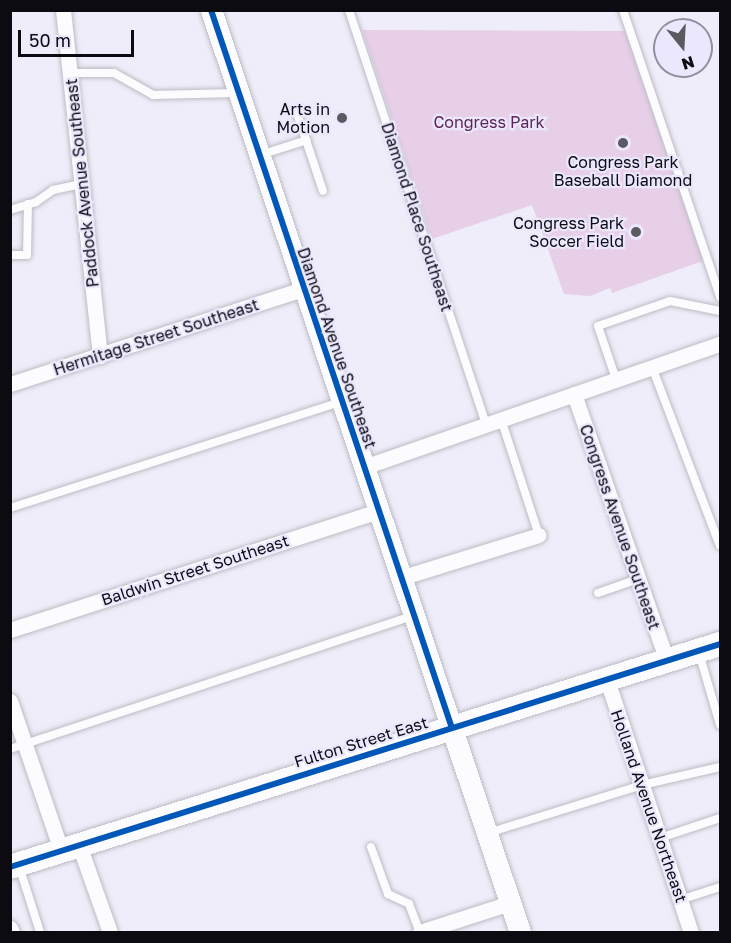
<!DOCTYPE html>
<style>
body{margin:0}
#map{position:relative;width:731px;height:943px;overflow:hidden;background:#eeedf9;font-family:"Golos Text",sans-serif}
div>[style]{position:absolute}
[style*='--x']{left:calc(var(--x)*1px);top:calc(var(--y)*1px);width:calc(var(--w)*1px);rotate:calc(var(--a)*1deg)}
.green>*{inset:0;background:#e7cfe7}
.roads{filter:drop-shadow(0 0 2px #bcbcc5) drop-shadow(0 0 2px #bcbcc5)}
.lane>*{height:8px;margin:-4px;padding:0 4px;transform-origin:4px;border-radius:4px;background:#fcfcfe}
.street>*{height:15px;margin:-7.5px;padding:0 7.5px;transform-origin:7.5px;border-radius:7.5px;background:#fcfcfe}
.secondary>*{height:21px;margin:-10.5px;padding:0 10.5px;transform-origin:10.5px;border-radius:10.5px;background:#fcfcfe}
.primary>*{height:24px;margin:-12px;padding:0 12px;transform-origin:12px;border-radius:12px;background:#fcfcfe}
.cycleway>*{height:6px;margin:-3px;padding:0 3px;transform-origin:3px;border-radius:3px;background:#0057b8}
.dots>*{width:16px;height:16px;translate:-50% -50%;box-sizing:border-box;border:3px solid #ebe8fe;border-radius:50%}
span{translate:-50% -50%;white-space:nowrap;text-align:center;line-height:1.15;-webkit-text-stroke:4.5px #ebe8fe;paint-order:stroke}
.poi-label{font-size:16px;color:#0c0b12}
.right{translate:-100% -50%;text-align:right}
.park-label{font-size:16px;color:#602457}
.street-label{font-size:16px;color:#0c0b12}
.frame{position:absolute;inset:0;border:12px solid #0c0b12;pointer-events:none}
.north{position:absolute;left:653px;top:18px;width:60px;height:60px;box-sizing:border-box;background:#ebe8fe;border:2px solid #9290a0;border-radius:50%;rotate:162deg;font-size:16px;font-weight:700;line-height:24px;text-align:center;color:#0c0b12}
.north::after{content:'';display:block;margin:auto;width:21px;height:27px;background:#5b5a63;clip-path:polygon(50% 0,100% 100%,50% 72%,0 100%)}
.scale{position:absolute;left:18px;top:30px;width:116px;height:27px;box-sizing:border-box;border:3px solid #0c0b12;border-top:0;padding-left:8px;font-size:18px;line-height:21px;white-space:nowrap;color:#0c0b12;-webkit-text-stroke:4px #ebe8fe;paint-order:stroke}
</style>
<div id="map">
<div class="green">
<div style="clip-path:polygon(362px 30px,625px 31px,703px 261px,612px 293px,610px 288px,590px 296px,564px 294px,532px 205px,432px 239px)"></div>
</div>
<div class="roads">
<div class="lane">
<div style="--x:349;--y:10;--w:436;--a:71.7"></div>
<div style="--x:623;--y:10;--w:303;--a:71.3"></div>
<div style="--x:70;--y:73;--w:44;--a:0"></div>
<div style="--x:114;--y:73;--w:45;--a:29.4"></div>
<div style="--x:153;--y:95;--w:84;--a:-1.4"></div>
<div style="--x:297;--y:113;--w:82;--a:71.6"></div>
<div style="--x:260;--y:155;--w:49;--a:-17.7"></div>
<div style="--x:10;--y:210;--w:27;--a:-17"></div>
<div style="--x:36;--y:202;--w:21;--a:-35"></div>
<div style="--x:53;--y:190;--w:30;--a:-12"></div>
<div style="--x:10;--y:255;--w:17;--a:0"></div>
<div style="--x:27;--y:255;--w:51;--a:-88.9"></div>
<div style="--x:652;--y:367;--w:191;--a:69.2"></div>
<div style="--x:616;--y:379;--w:56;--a:-108.8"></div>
<div style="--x:598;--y:326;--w:76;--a:-19.1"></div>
<div style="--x:670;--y:301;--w:51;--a:11.3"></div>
<div style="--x:501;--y:419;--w:122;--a:71.9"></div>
<div style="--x:10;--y:508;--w:347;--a:-17.8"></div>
<div style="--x:598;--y:593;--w:42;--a:-19.3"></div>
<div style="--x:699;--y:653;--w:75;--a:73.7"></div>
<div style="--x:10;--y:749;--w:424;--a:-18.3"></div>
<div style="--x:488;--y:833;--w:161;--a:-17.3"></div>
<div style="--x:642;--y:785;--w:80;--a:-13"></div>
<div style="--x:660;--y:838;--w:63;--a:-18.4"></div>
<div style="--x:371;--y:847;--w:50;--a:70.1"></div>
<div style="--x:388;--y:894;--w:23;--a:25"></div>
<div style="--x:409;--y:904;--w:30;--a:69"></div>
<div style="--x:19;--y:866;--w:69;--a:72.3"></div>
<div style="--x:680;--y:900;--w:42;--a:-18"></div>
</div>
<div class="street">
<div style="--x:63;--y:10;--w:348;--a:83.9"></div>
<div style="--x:10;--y:384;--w:307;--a:-18"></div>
<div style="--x:574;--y:394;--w:283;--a:70.8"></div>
<div style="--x:364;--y:467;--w:377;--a:-19.1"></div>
<div style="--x:400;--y:578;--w:145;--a:-17.2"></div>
<div style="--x:10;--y:630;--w:388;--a:-17.9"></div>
<div style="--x:607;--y:680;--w:266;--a:71.6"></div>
<div style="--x:10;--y:701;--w:157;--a:71.1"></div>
<div style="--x:79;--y:845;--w:92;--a:70.4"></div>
<div style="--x:10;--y:928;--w:4;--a:63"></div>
<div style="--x:420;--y:932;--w:95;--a:-17.9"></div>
</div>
<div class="secondary">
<div style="--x:211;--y:10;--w:972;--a:71.47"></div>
</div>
<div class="primary">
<div style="--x:10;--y:867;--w:744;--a:-17.44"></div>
</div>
</div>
<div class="cycleway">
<div style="--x:211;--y:10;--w:757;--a:71.45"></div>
<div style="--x:10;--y:867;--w:744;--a:-17.44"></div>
</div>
<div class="dots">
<div style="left:342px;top:118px;background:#5b5a63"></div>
<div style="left:623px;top:143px;background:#5b5a63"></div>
<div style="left:636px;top:232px;background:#5b5a63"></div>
</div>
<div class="poi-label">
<span class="right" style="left:330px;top:118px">Arts in<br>Motion</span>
<span style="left:623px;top:171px">Congress Park<br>Baseball Diamond</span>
<span class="right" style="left:624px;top:232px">Congress Park<br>Soccer Field</span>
</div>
<div class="park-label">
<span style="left:489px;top:122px">Congress Park</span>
</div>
<div class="street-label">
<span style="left:82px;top:183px;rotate:-96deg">Paddock Avenue Southeast</span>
<span style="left:417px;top:217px;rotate:72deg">Diamond Place Southeast</span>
<span style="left:156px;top:337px;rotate:-18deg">Hermitage Street Southeast</span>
<span style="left:337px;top:348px;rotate:71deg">Diamond Avenue Southeast</span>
<span style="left:620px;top:527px;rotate:71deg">Congress Avenue Southeast</span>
<span style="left:195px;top:570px;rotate:-18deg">Baldwin Street Southeast</span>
<span style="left:361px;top:742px;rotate:-17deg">Fulton Street East</span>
<span style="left:649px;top:806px;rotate:71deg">Holland Avenue Northeast</span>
</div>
<div class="frame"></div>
<div class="north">N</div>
<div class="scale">50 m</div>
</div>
